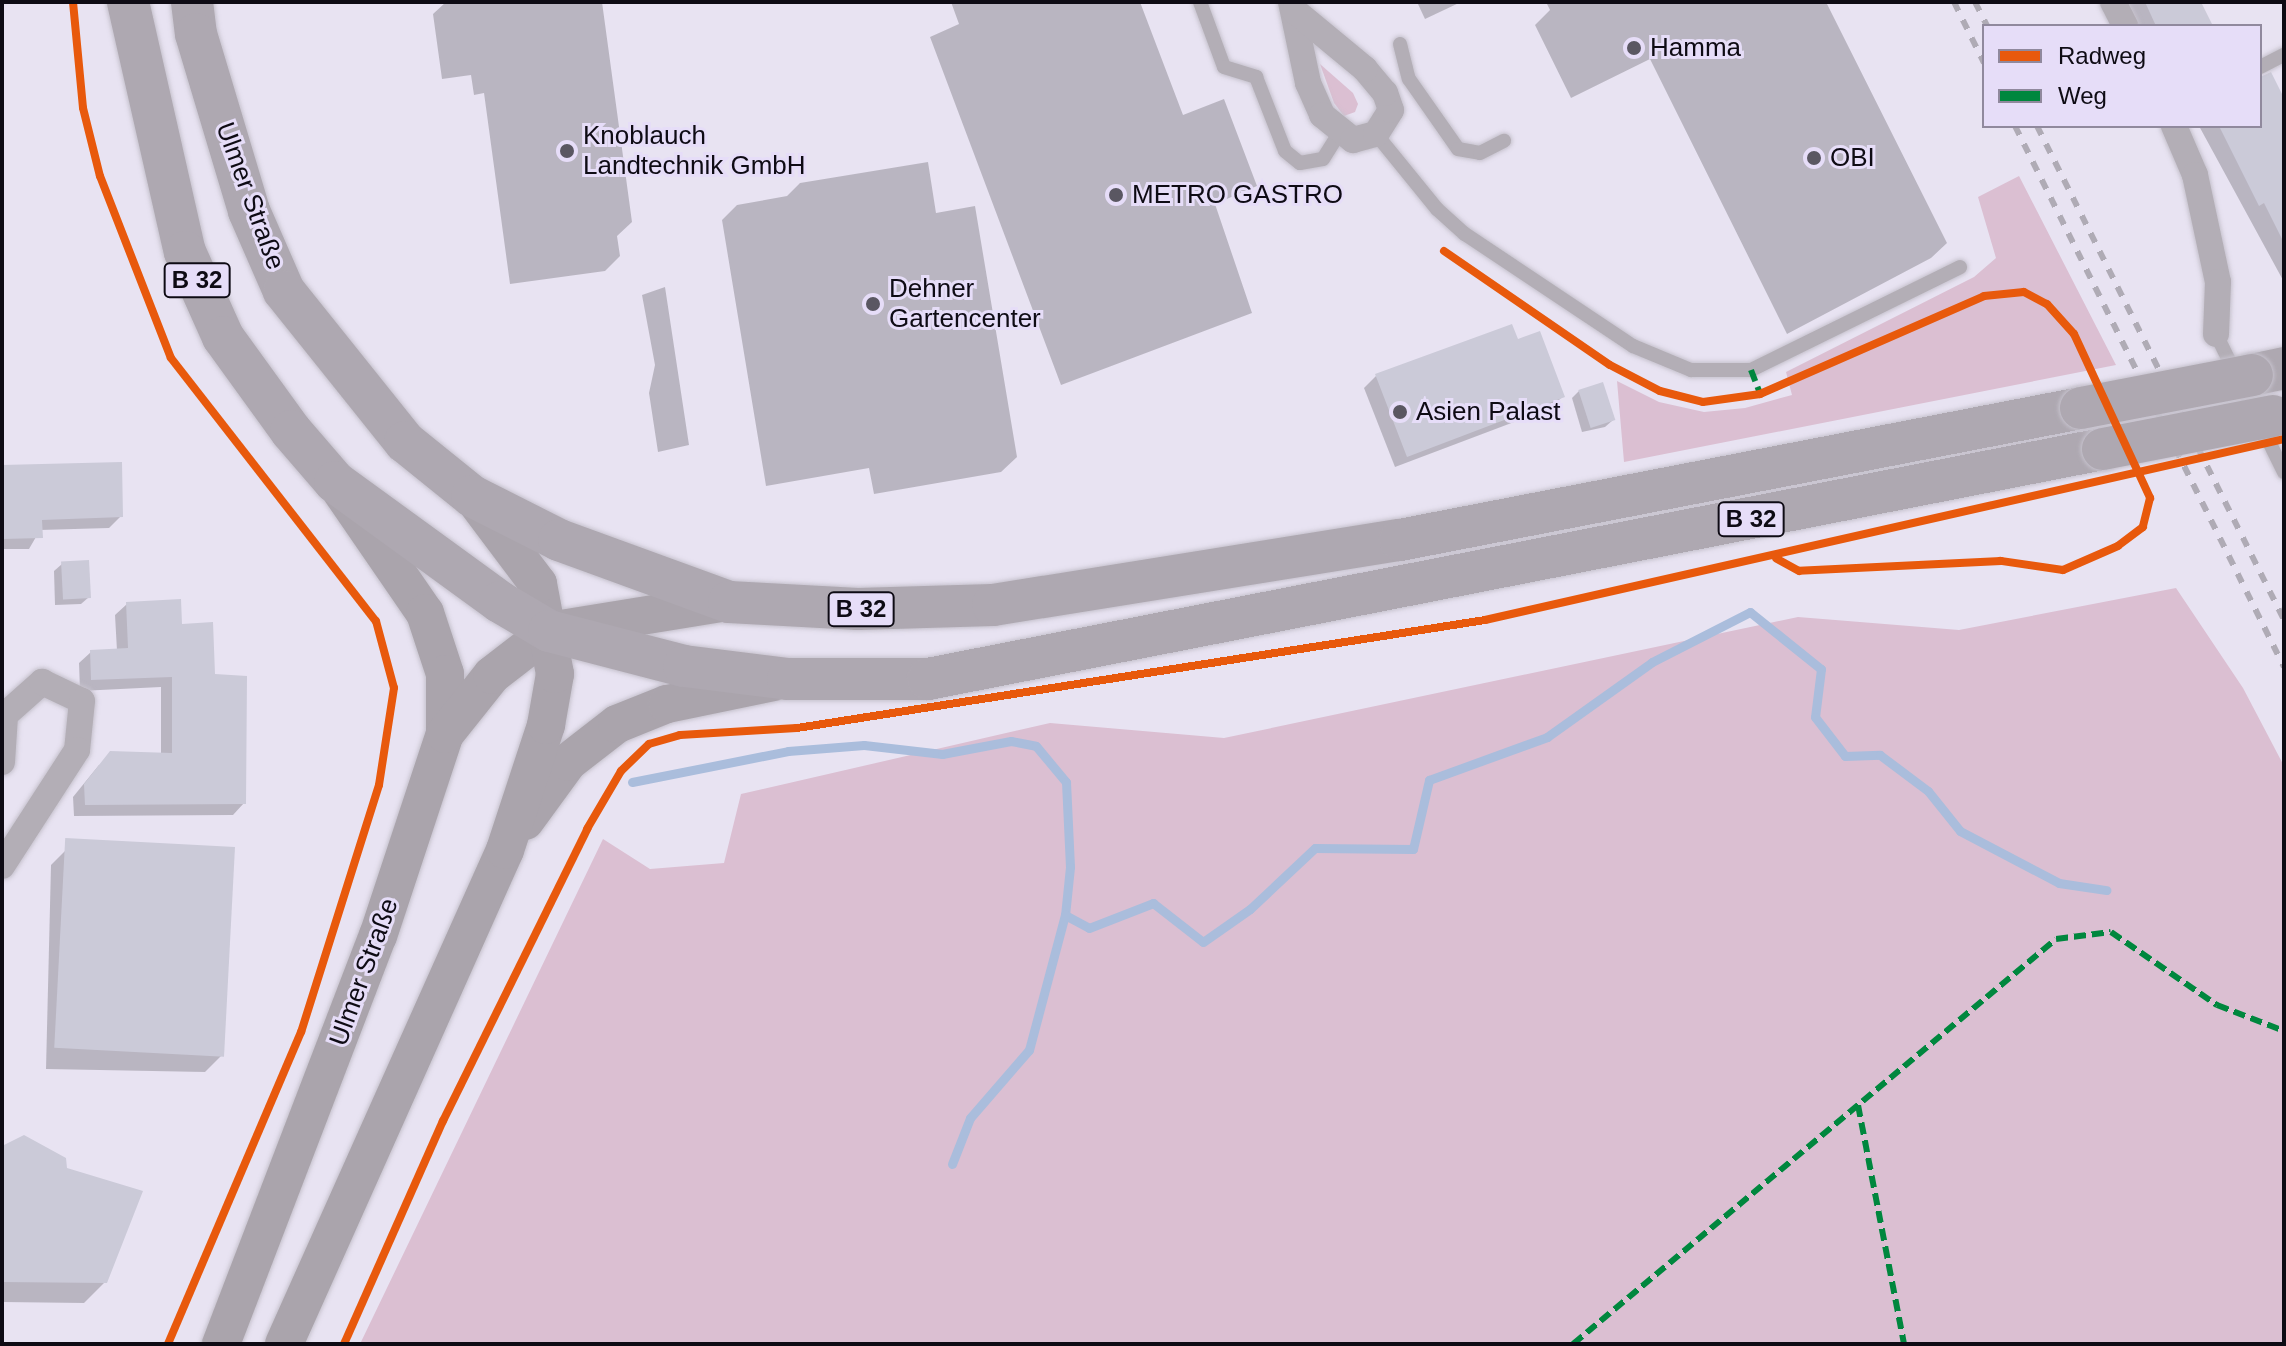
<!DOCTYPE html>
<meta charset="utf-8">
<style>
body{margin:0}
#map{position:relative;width:2286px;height:1346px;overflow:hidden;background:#e8e3f2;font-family:Arial,sans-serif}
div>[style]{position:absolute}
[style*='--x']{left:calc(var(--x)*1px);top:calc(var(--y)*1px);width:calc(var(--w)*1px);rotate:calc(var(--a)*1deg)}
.green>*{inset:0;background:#dbbfd2}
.shadow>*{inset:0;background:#0003;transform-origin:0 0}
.stream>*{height:9px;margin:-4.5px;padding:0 4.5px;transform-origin:4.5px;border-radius:4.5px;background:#aabddc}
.building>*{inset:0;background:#cbcad8;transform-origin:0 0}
.roads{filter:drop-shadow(0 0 2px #c6c2cd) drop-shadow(0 0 2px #c6c2cd)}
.lane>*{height:14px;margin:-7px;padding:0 7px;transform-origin:7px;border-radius:7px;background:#b3aeb6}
.street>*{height:26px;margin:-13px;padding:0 13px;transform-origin:13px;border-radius:13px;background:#b3aeb6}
.secondary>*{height:38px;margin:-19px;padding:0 19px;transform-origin:19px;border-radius:19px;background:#aaa4ac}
.primary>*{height:42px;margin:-21px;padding:0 21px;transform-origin:21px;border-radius:21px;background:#aea8b1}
.rail>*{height:6px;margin-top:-3px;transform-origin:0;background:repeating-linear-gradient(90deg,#afabb5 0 10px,transparent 0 20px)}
.bridges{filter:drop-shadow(0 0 2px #c6c2cd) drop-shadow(0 0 2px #c6c2cd)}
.primary-bridge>*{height:42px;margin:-21px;padding:0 21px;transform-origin:21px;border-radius:21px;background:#aea8b1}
.quiet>*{height:6px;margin-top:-3px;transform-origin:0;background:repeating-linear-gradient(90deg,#00873e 0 12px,transparent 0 18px)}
.cycleway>*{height:8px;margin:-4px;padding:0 4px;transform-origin:4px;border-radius:4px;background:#e8590c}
.dots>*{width:22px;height:22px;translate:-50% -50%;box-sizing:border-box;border:4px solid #e6ddf8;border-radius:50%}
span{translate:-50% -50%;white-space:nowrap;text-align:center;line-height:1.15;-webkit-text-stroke:6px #e6ddf8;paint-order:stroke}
.shield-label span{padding:2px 6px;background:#e6ddf8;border:2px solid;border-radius:6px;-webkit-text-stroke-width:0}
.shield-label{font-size:24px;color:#0e0b14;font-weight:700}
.poi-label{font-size:26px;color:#0e0b14}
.left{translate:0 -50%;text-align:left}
.street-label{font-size:26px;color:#0e0b14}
.frame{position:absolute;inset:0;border:4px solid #0e0b14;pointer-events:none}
.legend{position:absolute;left:1982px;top:24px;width:280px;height:104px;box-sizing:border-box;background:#e6ddf8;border:2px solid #90899d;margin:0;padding:10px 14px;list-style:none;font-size:24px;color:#0e0b14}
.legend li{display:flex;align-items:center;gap:16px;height:40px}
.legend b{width:40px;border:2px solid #90899d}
</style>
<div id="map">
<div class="green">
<div style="clip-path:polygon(1320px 64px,1353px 93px,1358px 104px,1355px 112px,1344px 116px,1334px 103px)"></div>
<div style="clip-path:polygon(2019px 176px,2116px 365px,1624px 462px,1617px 381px,1659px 402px,1704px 412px,1745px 408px,1792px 395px,1786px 372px,1974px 277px,1996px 258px,1978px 197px)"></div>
<div style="clip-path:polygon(2176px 588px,2243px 688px,2284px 766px,2284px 1344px,360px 1344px,603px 839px,650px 869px,724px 863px,741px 794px,1050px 723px,1224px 738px,1798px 617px,1959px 630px)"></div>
</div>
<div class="shadow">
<div style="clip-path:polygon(446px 2px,602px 2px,632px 222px,617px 236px,620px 256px,605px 271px,510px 284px,484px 93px,474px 95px,471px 75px,442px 79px,433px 14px)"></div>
<div style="clip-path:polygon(951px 2px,1140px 2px,1183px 115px,1224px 99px,1257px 186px,1215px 204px,1252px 313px,1061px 385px,930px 37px,959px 24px)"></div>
<div style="clip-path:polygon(1417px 2px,1461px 2px,1425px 19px)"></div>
<div style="clip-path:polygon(1546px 2px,1826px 2px,1947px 243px,1931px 258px,1787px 334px,1650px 59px,1571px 98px,1535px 25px,1550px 10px)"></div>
<div style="clip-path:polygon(2125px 2px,2199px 2px,2211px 26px,2137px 26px)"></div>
<div style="clip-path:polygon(2260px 86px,2284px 102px,2284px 282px,2199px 126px,2260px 126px)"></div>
<div style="clip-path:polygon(928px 162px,936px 213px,975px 206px,1017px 457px,1001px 472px,874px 494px,869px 468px,766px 486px,722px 220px,737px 205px,787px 196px,800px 183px)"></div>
<div style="clip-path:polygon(665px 287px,689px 445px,658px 452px,649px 393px,655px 365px,642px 295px)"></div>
<div style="clip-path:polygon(1517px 341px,1562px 397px,1551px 408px,1395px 467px,1364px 388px,1376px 376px)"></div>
<div style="clip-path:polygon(1579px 391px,1613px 420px,1605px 427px,1582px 432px,1572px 398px)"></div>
<div style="clip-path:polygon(2px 467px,121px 516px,109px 528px,40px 530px,29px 549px,2px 549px)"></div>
<div style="clip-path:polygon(62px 564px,89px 597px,81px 604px,55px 605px,54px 571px)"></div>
<div style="clip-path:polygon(127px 604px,181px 626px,213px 676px,244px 803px,233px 815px,74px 816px,73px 797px,99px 765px,161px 755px,161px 687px,80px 691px,79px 663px,91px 652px,117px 651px,115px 615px)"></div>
<div style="clip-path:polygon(66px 850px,221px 1056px,205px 1072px,46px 1069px,51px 865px)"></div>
<div style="clip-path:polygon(2px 1148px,65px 1170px,105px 1282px,84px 1303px,2px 1302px)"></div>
<div style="left:2px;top:1342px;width:64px;height:2px"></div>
</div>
<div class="stream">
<div style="--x:632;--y:782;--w:159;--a:-11.2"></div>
<div style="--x:788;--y:751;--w:76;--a:-4.5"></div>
<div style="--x:864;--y:745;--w:79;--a:6.6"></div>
<div style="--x:942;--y:754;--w:70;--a:-10.7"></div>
<div style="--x:1011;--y:741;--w:25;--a:11"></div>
<div style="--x:1036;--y:746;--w:47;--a:50.2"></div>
<div style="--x:1066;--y:782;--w:85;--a:87.3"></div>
<div style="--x:1070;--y:867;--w:48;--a:95.9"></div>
<div style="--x:1065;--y:915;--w:27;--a:28"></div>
<div style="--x:1089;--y:928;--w:69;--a:-21.3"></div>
<div style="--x:1153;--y:903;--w:63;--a:38"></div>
<div style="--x:1203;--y:942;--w:57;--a:-35.1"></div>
<div style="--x:1250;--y:909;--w:89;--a:-43.2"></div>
<div style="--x:1315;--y:848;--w:98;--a:0.6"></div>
<div style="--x:1413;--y:849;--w:71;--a:-76.9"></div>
<div style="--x:1429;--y:780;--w:126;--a:-20"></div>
<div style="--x:1547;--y:737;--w:129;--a:-35.5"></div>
<div style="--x:1652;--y:662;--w:110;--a:-27"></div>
<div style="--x:1750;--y:612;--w:91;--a:38.8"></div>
<div style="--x:1821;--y:669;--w:48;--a:97.1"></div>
<div style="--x:1815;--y:717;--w:49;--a:52.4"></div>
<div style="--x:1845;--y:756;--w:35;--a:-2"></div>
<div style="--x:1880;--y:755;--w:60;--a:36.9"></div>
<div style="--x:1928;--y:791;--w:51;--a:51.3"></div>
<div style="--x:1960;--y:831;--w:112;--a:27.7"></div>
<div style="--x:2059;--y:883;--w:48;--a:8.5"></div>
<div style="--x:952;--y:1164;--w:49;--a:-68.6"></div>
<div style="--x:970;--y:1118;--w:90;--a:-49.1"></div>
<div style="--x:1029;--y:1050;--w:140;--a:-75.1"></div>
</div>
<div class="building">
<div style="clip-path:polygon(2145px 2px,2201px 2px,2213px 26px,2156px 26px)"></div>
<div style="clip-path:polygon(2271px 72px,2284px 98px,2284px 243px,2264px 203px,2259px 206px,2219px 126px,2260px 126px,2260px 77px)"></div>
<div style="clip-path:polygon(1512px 324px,1518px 339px,1540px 331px,1565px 397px,1407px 457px,1375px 374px)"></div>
<div style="left:1603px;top:382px;width:40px;height:26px;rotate:72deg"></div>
<div style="clip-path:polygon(122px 462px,123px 517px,42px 520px,43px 538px,2px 539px,2px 465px)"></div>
<div style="left:89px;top:560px;width:38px;height:28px;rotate:87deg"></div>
<div style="clip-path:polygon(181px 599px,182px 624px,213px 622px,215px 674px,247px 676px,246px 804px,85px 805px,84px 784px,110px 751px,172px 753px,172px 677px,91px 680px,90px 650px,128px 648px,126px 602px)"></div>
<div style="left:235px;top:847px;width:210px;height:170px;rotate:93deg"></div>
<div style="clip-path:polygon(24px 1135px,66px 1158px,67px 1168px,143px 1191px,107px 1283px,2px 1282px,2px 1146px)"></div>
</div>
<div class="roads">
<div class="lane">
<div style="--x:1200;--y:2;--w:69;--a:69.7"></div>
<div style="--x:1224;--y:67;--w:34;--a:17"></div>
<div style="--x:1256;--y:77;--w:79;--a:68.6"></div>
<div style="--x:1285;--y:151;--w:19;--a:39"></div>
<div style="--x:1300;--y:163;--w:23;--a:-10"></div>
<div style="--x:1323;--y:159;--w:31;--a:-58"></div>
<div style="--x:1400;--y:44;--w:36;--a:76"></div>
<div style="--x:1409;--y:79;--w:85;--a:55"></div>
<div style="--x:1458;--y:149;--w:22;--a:10"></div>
<div style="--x:1480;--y:153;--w:27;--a:-27"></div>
<div style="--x:2260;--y:67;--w:27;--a:-27"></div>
<div style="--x:1376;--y:134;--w:97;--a:50.9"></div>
<div style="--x:1437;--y:209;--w:38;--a:42"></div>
<div style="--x:1465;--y:234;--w:202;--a:33.7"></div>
<div style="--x:1633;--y:346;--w:63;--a:22.5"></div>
<div style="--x:1691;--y:370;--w:60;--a:0"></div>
<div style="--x:1751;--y:370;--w:233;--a:-26.2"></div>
<div style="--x:2216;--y:334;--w:154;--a:63.8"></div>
</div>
<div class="street">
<div style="--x:1291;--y:2;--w:83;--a:78.1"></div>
<div style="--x:1308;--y:83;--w:35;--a:66"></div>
<div style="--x:1322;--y:115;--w:40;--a:39"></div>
<div style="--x:1353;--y:140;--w:24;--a:-15"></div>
<div style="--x:1376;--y:134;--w:28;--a:-58"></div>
<div style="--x:1391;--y:110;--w:18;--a:-109"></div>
<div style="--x:1385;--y:93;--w:31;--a:-130"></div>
<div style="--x:1365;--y:69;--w:91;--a:-140.4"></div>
<div style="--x:2113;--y:2;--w:27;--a:63"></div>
<div style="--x:2174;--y:126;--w:53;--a:66.8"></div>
<div style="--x:2195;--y:175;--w:109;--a:77.9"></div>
<div style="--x:2218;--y:282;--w:52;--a:92.2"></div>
<div style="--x:2;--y:762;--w:47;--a:-86.3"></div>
<div style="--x:5;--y:715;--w:50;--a:-41.7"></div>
<div style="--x:42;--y:682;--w:44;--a:25.4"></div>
<div style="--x:82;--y:701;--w:49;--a:95.8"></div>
<div style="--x:77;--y:750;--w:138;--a:122.9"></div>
</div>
<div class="secondary">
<div style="--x:341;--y:491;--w:148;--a:55.5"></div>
<div style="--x:425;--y:613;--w:64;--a:71.8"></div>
<div style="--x:445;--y:674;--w:60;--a:90"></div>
<div style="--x:525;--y:821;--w:73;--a:-53.9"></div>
<div style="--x:568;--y:762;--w:62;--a:-37.8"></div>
<div style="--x:617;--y:724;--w:54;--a:-21.8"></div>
<div style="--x:667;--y:704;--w:109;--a:-11.6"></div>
<div style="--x:221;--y:1344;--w:437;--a:-69"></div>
<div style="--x:378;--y:936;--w:213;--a:-71.7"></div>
<div style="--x:445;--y:734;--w:75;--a:-51.5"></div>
<div style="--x:492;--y:675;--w:72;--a:-37.7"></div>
<div style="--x:549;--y:631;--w:182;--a:-9.2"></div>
<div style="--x:284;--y:1344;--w:541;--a:-65.9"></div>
<div style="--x:505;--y:850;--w:132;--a:-71.8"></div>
<div style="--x:546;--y:725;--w:52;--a:-80"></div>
<div style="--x:555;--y:674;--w:92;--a:-100.7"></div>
<div style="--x:538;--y:584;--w:110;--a:-126.9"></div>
</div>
<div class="primary">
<div style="--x:128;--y:2;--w:256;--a:77.2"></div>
<div style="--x:185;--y:252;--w:93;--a:65.9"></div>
<div style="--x:223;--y:337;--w:116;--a:54.1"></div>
<div style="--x:291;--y:431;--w:67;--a:49.2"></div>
<div style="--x:335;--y:482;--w:204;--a:36"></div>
<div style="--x:500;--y:602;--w:57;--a:30.6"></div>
<div style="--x:549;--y:631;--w:139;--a:14.5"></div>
<div style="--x:684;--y:666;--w:105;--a:7.1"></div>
<div style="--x:788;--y:679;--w:140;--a:0"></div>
<div style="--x:928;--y:679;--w:1197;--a:-11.08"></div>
<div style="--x:192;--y:2;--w:32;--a:83"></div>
<div style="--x:196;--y:34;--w:185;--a:73.3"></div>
<div style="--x:249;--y:211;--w:87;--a:66.4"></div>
<div style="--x:284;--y:291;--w:193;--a:51.3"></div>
<div style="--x:405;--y:442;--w:86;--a:38.9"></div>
<div style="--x:472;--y:496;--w:97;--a:26.8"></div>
<div style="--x:559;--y:540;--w:181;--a:20"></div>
<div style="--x:729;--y:602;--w:129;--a:3.1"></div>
<div style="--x:858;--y:609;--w:135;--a:-1.7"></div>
<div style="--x:993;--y:605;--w:412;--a:-9.1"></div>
<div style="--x:1400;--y:540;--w:694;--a:-10.97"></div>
<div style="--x:2252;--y:375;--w:33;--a:-12"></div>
</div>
</div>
<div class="rail">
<div style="--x:1954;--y:2;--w:68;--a:63.8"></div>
<div style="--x:1975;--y:2;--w:27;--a:63"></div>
<div style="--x:2015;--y:126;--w:604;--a:63.56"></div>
<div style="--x:2037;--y:126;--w:552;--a:63.43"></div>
</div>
<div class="bridges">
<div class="primary-bridge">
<div style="--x:2081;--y:408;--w:174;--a:-10.9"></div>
<div style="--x:2103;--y:449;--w:173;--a:-11"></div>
</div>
</div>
<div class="quiet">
<div style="--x:1751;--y:370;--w:26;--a:69"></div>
<div style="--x:1858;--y:1105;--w:243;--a:79.1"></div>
<div style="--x:1573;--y:1344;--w:630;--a:-39.98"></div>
<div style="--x:2056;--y:939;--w:55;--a:-7.3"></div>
<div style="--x:2111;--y:932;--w:129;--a:34.6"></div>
<div style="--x:2217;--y:1005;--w:72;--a:21.2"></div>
</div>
<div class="cycleway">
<div style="--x:73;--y:2;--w:106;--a:84.6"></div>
<div style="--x:83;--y:108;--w:70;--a:76"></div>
<div style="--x:100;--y:176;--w:195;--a:68.7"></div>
<div style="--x:171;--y:358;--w:333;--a:52.1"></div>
<div style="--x:376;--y:621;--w:69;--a:75"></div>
<div style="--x:394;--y:688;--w:98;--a:98.8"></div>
<div style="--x:379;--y:785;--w:259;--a:107.5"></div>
<div style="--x:301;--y:1032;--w:339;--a:113.1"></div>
<div style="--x:1444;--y:251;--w:201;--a:34.5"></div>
<div style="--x:1610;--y:365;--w:56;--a:27.5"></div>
<div style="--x:1660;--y:391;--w:44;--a:14.3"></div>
<div style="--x:1703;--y:402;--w:58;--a:-8"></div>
<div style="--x:1760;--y:394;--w:244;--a:-23.6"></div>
<div style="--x:1984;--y:296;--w:40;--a:-5.7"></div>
<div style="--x:2024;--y:292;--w:26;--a:28"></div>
<div style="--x:2047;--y:304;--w:40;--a:48"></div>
<div style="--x:2074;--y:334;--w:181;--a:65.1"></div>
<div style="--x:2150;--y:498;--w:30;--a:104"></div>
<div style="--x:2143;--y:527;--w:31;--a:143"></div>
<div style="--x:2118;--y:546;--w:60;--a:156.4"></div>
<div style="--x:2063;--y:570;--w:63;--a:-171.7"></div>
<div style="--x:2001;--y:561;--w:202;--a:177.2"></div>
<div style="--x:1799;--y:571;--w:26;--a:-151"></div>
<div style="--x:344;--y:1344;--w:244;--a:-66.1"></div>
<div style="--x:443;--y:1121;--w:326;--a:-63.7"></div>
<div style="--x:587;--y:829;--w:67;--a:-59.6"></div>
<div style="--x:621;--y:771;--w:39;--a:-44"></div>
<div style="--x:649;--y:744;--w:32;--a:-16"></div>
<div style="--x:680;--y:735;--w:117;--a:-3.4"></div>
<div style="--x:797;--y:728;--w:696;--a:-8.92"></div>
<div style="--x:1485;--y:620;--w:819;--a:-12.76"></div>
</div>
<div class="dots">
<div style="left:1634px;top:48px;background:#5a5762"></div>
<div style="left:567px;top:151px;background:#5a5762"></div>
<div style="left:1814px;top:158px;background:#5a5762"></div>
<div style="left:1116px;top:195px;background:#5a5762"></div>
<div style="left:873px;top:304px;background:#5a5762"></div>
<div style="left:1400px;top:412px;background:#5a5762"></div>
</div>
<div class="shield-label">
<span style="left:197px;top:280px">B 32</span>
<span style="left:1751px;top:519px">B 32</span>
<span style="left:861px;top:609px">B 32</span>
</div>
<div class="poi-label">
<span class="left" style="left:1650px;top:48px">Hamma</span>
<span class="left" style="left:583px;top:151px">Knoblauch<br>Landtechnik GmbH</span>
<span class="left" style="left:1830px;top:158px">OBI</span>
<span class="left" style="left:1132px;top:195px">METRO GASTRO</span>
<span class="left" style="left:889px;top:304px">Dehner<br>Gartencenter</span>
<span class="left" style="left:1416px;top:412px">Asien Palast</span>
</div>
<div class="street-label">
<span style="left:250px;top:196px;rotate:70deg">Ulmer Straße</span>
<span style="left:364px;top:972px;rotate:-70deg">Ulmer Straße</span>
</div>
<div class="frame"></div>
<ul class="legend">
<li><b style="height:10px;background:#e8590c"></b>Radweg</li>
<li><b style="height:10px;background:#00873e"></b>Weg</li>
</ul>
</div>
